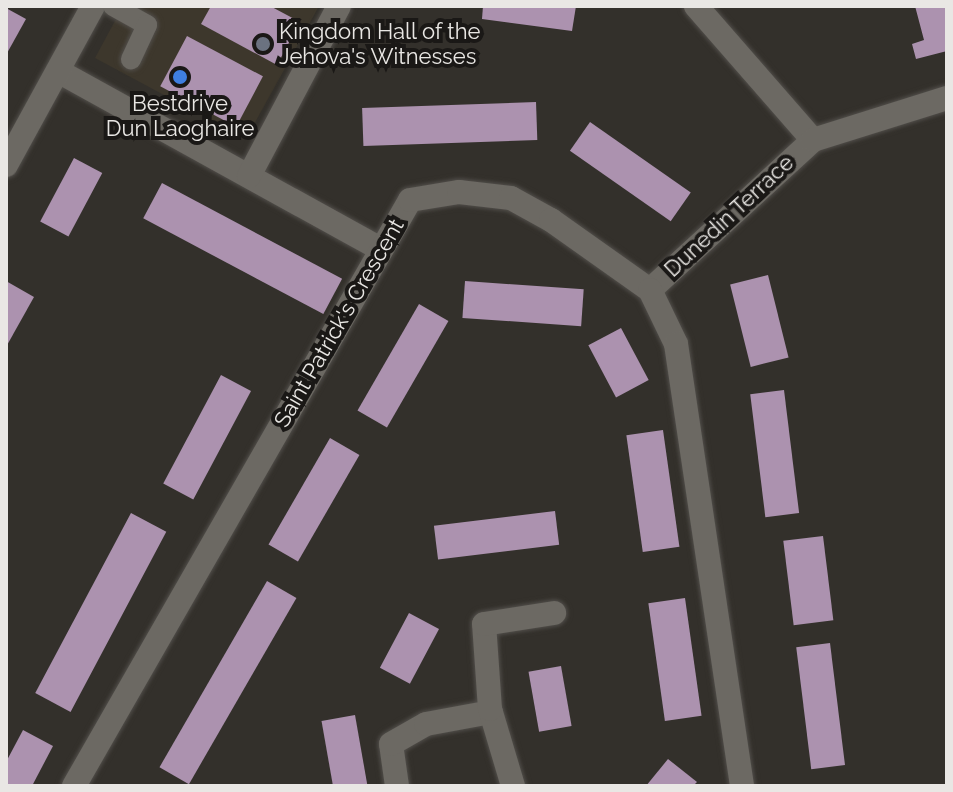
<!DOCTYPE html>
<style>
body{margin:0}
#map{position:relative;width:953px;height:792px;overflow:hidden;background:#33302b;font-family:Raleway,sans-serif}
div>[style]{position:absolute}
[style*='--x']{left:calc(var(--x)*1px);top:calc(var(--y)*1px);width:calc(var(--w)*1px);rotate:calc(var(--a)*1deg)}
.built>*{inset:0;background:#3d372c}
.building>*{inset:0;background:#ac92af;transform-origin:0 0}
.roads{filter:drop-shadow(0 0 2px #514e4a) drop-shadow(0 0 2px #514e4a)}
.service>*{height:20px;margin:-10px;padding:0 10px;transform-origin:10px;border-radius:10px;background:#6c6963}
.minor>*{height:24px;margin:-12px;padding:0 12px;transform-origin:12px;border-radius:12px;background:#6c6963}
.tertiary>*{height:24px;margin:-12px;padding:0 12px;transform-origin:12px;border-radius:12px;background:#6c6963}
.dots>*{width:22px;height:22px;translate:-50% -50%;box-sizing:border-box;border:4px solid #1a1816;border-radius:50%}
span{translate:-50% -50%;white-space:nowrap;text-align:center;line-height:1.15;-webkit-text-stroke:8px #1a1816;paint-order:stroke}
.poi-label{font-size:22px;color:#e9e7e4}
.left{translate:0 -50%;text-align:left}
.street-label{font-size:22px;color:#e9e7e4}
.frame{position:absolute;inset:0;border:8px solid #e9e7e4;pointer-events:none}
</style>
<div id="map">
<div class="built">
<div style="clip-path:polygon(123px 6px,319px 6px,246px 139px,95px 58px)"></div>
</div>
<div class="building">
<div style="clip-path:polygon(211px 6px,270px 6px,300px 22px,277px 65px,201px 24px)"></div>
<div style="clip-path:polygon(483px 6px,576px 6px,572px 31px,482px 19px)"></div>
<div style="clip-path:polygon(915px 6px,947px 6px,947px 51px,916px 59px,912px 44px,924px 40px)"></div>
<div style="clip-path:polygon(6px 8px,26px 19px,6px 55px)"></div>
<div style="left:187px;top:36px;width:86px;height:57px;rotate:28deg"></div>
<div style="left:536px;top:102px;width:38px;height:174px;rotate:88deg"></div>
<div style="left:590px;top:122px;width:123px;height:35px;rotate:35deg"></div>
<div style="left:74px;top:158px;width:32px;height:72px;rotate:28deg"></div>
<div style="left:162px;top:183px;width:204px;height:40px;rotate:28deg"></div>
<div style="left:768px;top:275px;width:85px;height:39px;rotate:76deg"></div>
<div style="clip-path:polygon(6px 281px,34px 297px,6px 347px)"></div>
<div style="left:465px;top:281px;width:119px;height:37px;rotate:4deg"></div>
<div style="left:419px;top:304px;width:34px;height:123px;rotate:30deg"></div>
<div style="left:621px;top:328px;width:59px;height:37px;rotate:62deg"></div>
<div style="left:221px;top:375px;width:34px;height:123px;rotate:28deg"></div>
<div style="left:784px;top:390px;width:124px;height:34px;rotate:83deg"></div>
<div style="left:663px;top:430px;width:118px;height:37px;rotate:82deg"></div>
<div style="left:330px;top:438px;width:34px;height:123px;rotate:30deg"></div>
<div style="left:555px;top:511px;width:34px;height:122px;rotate:83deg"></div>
<div style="left:131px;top:513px;width:40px;height:204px;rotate:28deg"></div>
<div style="left:823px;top:536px;width:85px;height:40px;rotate:83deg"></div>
<div style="left:267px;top:581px;width:34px;height:215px;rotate:30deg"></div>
<div style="left:685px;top:598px;width:119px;height:37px;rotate:82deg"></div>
<div style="left:409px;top:613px;width:34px;height:62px;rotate:28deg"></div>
<div style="left:830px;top:643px;width:123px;height:34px;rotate:83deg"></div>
<div style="left:561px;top:666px;width:61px;height:33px;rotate:80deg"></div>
<div style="left:355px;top:715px;width:72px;height:34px;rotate:80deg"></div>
<div style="clip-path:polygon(23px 730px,53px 746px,32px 786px,6px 786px,6px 762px)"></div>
<div style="clip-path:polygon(668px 759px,697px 782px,693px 786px,646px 786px)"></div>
</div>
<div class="roads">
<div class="service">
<div style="--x:113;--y:6;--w:39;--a:29"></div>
<div style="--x:147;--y:25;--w:38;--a:115"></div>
</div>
<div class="minor">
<div style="--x:696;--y:6;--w:178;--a:48.9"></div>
<div style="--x:58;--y:71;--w:369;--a:28.9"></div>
<div style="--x:249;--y:176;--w:192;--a:-62.1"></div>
<div style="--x:650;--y:290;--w:222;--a:-42.6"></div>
<div style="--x:813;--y:140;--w:140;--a:-17.4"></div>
<div style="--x:74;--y:786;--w:675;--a:-60.17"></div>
<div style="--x:410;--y:200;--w:50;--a:-9.3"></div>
<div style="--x:459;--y:192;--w:52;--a:6.6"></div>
<div style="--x:511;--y:198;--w:46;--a:28.8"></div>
<div style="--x:551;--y:220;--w:121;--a:35.3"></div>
<div style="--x:650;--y:290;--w:60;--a:64.3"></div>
<div style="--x:676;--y:344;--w:447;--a:81.5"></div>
<div style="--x:397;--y:786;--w:42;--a:-98.1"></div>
<div style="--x:391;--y:744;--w:40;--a:-29.7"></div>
<div style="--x:426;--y:724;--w:66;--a:-10.5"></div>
<div style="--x:513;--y:786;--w:80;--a:-106.6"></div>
<div style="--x:490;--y:709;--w:85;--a:-94"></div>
<div style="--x:484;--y:624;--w:71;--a:-8.9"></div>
</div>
<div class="tertiary">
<div style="--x:6;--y:165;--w:181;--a:-61.3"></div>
</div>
</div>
<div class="dots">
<div style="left:263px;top:44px;background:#6b7280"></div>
<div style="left:180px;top:77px;background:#3f7fe0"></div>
</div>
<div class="poi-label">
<span class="left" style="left:279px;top:44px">Kingdom Hall of the<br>Jehova's Witnesses</span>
<span style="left:180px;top:116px">Bestdrive<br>Dun Laoghaire</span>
</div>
<div class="street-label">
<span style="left:729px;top:216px;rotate:-43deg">Dunedin Terrace</span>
<span style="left:339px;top:323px;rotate:-60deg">Saint Patrick's Crescent</span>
</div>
<div class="frame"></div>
</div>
